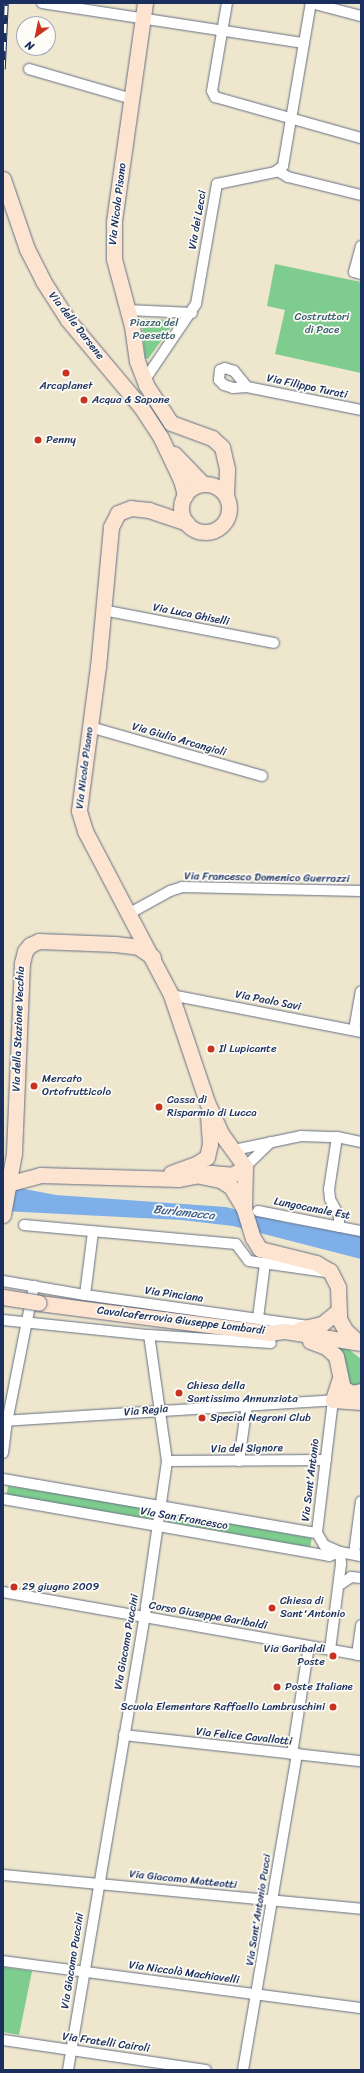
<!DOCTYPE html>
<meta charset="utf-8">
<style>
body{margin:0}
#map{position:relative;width:364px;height:2073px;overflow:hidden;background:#efe7cd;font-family:Sriracha,sans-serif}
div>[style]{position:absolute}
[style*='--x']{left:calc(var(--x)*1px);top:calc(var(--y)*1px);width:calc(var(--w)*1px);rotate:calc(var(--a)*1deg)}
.green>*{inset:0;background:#7ecd8e;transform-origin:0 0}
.water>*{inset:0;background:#7eafe9}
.roads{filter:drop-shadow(0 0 1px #656f85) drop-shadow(0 0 1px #656f85)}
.street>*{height:10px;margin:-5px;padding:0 5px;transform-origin:5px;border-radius:5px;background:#fff}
.secondary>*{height:15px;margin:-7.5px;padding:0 7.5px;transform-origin:7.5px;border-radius:7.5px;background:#fde4d1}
.secondary>.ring{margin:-7.5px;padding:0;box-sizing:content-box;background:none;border:15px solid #fde4d1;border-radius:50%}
.rail>*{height:4.5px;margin-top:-2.25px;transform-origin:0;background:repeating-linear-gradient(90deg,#fdfcf7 0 9px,#1b2f5e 0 18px);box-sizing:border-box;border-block:1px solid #1b2f5e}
.bridges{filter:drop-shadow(0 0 1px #656f85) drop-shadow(0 0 1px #656f85)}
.secondary-bridge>*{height:15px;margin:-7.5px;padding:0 7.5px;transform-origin:7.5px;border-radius:7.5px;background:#fde4d1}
.dots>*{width:11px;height:11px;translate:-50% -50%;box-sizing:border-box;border:2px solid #fdfcf7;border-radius:50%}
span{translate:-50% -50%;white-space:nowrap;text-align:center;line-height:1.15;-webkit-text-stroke:3.5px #fdfcf7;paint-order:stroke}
.street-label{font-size:11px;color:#1b2f5e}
.park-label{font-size:11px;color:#395e6c}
.poi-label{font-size:11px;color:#1b2f5e}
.left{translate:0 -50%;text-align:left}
.right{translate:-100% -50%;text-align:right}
.water-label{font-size:12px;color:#3e5c8f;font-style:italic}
.frame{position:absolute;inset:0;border:4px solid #1b2f5e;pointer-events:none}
.north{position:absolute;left:16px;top:16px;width:40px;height:40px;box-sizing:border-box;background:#fdfcf7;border:1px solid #a3aaba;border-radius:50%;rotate:213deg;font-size:11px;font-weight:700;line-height:16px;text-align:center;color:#1b2f5e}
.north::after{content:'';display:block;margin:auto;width:14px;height:18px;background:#c8321e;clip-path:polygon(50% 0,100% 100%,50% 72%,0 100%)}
</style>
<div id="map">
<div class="green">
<div style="clip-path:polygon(275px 264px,361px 282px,361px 373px,275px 354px,285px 310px,267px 306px)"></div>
<div style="clip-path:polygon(146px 319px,176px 320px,148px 359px,145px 358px,142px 324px)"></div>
<div style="clip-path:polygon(335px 1346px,347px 1348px,361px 1359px,360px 1386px,347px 1384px)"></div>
<div style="left:8px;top:1486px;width:149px;height:10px;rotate:9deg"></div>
<div style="left:169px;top:1513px;width:145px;height:9px;rotate:10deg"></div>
<div style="clip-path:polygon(3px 1967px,32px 1971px,19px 2035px,3px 2032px)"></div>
</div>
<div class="water">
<div style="clip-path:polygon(3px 1185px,56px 1195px,226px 1207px,284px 1222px,361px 1236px,361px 1259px,233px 1226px,181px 1220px,3px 1211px)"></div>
</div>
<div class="roads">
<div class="street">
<div style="--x:42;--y:3;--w:265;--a:8.7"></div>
<div style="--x:227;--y:3;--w:89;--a:99.7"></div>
<div style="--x:212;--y:91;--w:7;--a:63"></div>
<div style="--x:215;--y:97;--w:152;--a:15.7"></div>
<div style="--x:311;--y:3;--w:52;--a:14.6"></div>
<div style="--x:29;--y:69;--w:107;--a:16.2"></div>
<div style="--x:278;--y:171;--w:12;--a:31"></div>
<div style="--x:288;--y:177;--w:75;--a:13.9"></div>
<div style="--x:361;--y:246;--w:27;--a:105"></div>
<div style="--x:354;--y:272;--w:7;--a:16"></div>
<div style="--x:128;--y:310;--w:64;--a:2.7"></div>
<div style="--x:144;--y:381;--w:93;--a:-56"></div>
<div style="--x:196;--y:304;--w:122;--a:-80.1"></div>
<div style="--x:217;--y:184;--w:59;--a:-11.7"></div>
<div style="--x:275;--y:172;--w:10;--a:-37"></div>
<div style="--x:283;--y:166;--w:165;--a:-80.3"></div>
<div style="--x:247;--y:387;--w:21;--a:-129"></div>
<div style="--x:234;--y:371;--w:9;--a:-162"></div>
<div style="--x:225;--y:368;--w:5;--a:158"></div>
<div style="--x:220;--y:370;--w:10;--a:96"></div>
<div style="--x:219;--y:380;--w:7;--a:45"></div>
<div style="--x:224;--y:385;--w:9;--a:18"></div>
<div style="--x:233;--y:388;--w:14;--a:-4"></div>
<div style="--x:247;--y:387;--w:116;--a:11.4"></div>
<div style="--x:103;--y:610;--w:174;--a:10.9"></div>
<div style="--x:90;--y:727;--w:179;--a:15.9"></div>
<div style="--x:130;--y:913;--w:46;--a:-28.8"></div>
<div style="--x:170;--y:891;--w:13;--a:-18"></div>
<div style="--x:182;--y:887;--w:179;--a:1.3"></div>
<div style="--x:171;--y:995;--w:194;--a:11"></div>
<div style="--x:354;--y:1030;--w:39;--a:-80"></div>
<div style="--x:337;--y:1137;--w:53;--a:98.7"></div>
<div style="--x:329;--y:1189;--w:10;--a:84"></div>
<div style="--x:330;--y:1199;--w:19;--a:62"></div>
<div style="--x:339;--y:1216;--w:11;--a:90"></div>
<div style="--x:234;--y:1150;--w:68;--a:-11.8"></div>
<div style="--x:301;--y:1136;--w:36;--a:2"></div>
<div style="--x:337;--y:1137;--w:25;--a:12"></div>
<div style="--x:245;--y:1167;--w:36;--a:-44"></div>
<div style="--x:258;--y:1211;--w:105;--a:11"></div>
<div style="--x:24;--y:1225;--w:213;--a:5.1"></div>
<div style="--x:236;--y:1244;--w:21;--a:53"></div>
<div style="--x:249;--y:1261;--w:78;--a:8.1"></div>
<div style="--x:3;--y:1281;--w:83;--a:9.7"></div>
<div style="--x:85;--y:1295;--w:224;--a:7.9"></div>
<div style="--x:85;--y:1295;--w:64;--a:-82.8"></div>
<div style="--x:258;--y:1318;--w:55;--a:-82.7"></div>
<div style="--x:3;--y:1320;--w:147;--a:5.9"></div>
<div style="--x:149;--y:1335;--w:122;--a:3.8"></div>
<div style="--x:3;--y:1421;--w:331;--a:-3.6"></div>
<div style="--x:333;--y:1400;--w:134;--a:96.9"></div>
<div style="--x:317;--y:1533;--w:14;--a:60"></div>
<div style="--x:324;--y:1545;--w:17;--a:24"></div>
<div style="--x:340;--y:1552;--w:12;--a:85"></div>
<div style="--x:341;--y:1564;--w:87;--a:97.3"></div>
<div style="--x:3;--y:1453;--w:31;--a:-83"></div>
<div style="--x:7;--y:1422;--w:139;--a:-78.8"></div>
<div style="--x:167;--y:1461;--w:159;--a:-0.4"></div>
<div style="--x:239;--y:1461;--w:58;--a:-82"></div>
<div style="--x:3;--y:1479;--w:319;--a:9.8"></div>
<div style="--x:3;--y:1499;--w:331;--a:9.9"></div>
<div style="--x:329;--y:1556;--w:12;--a:-20"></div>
<div style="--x:340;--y:1552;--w:21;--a:11"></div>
<div style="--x:354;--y:1554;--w:53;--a:-82.5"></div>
<div style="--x:341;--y:1584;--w:12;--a:-35"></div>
<div style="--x:351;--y:1577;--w:10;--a:6"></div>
<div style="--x:3;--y:1592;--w:364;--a:10"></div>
<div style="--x:357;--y:1655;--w:30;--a:-82"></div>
<div style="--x:124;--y:1735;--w:238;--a:6.3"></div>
<div style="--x:292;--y:1754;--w:109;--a:-81.1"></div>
<div style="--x:3;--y:1875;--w:360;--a:5.4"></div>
<div style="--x:3;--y:1961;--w:361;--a:7.5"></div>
<div style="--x:3;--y:2040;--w:205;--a:8.4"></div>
<div style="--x:68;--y:2070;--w:470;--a:-80.4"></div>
<div style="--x:146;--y:1607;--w:148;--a:-81.8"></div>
<div style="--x:167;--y:1461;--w:127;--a:-98.1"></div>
<div style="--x:243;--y:2070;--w:321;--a:-80.3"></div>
</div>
<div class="secondary">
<div style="--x:145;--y:3;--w:221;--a:98.1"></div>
<div style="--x:114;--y:222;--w:37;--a:90"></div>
<div style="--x:114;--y:259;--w:69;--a:75"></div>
<div style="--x:132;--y:326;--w:35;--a:82"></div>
<div style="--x:137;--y:361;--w:26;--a:69"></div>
<div style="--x:146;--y:385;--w:45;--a:56.7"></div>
<div style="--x:171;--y:423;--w:44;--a:20.1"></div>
<div style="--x:212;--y:438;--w:13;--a:42"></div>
<div style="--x:222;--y:447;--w:23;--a:77"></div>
<div style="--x:227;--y:469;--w:25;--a:92"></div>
<div style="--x:3;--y:179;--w:74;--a:71.1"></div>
<div style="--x:27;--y:249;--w:36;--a:63"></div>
<div style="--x:43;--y:281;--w:46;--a:57.3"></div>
<div style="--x:68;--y:320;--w:114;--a:50"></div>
<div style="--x:141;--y:407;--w:37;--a:57"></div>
<div style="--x:161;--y:438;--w:47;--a:64.5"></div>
<div style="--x:181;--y:480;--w:16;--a:75"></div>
<div style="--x:174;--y:454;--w:40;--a:46"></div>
<div class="ring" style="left:181px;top:484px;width:33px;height:33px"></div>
<div style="--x:187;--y:523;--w:40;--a:-161.1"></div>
<div style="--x:149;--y:510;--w:18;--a:-174"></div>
<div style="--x:131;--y:508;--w:14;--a:159"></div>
<div style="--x:118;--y:513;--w:16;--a:117"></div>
<div style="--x:111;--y:527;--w:140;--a:95.3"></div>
<div style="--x:98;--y:666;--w:146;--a:97.5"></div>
<div style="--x:79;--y:811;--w:21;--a:73"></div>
<div style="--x:85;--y:831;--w:185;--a:62.3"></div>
<div style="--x:171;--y:995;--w:113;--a:71.4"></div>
<div style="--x:207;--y:1102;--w:36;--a:66"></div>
<div style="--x:222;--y:1135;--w:39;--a:54"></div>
<div style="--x:245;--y:1167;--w:42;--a:91.4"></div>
<div style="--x:171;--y:1173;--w:27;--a:-20"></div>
<div style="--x:196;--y:1164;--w:13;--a:-32"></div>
<div style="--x:207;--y:1157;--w:13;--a:-77"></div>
<div style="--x:210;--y:1144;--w:31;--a:-94"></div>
<div style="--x:200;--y:1176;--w:20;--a:11"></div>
<div style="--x:220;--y:1180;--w:13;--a:32"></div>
<div style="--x:231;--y:1187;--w:26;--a:59"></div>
<div style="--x:244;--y:1209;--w:30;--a:73"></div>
<div style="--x:253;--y:1238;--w:13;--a:58"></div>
<div style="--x:260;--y:1249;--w:58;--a:14"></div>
<div style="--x:316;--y:1263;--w:16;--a:30"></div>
<div style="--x:330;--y:1271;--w:18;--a:63"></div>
<div style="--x:338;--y:1287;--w:32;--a:88"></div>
<div style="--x:339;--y:1319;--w:13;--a:61"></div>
<div style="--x:345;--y:1330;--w:18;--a:43"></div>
<div style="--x:11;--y:1183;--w:30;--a:-15"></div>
<div style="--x:40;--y:1175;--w:139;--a:1.6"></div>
<div style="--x:179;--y:1179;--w:33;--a:-11"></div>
<div style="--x:211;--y:1173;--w:21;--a:5"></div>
<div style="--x:232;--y:1175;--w:15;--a:-32"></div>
<div style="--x:3;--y:1215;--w:63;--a:-79.9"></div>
<div style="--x:14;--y:1153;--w:190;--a:-87.6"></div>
<div style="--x:22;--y:963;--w:12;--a:-76"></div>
<div style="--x:25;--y:951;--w:8;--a:-50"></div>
<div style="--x:30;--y:945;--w:10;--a:-24"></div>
<div style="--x:39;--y:941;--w:76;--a:2.3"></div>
<div style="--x:115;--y:944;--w:23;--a:7"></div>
<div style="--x:138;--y:947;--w:18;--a:34"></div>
<div style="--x:39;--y:1303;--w:233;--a:7.4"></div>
<div style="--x:270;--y:1333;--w:15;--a:-8"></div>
<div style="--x:285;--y:1331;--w:77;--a:9"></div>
<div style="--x:300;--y:1329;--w:23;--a:-13"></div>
<div style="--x:322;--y:1324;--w:19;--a:-39"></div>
<div style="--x:310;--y:1341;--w:17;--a:21"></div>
<div style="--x:326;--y:1347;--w:13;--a:42"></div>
<div style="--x:336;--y:1356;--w:33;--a:78"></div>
<div style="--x:343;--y:1388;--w:10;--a:29"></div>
<div style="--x:352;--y:1393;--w:9;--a:-13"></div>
<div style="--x:339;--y:1381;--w:20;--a:108"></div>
<div style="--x:333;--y:1400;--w:28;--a:4"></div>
</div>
</div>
<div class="rail">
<div style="--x:3;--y:69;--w:66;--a:-87.4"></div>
</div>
<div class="bridges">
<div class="secondary-bridge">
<div style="--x:3;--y:1297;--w:36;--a:9"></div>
</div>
</div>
<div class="dots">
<div style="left:66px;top:373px;background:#c8321e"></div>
<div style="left:84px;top:400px;background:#c8321e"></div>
<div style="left:38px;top:440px;background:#c8321e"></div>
<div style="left:211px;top:1049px;background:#c8321e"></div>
<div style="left:34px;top:1086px;background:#c8321e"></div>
<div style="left:159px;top:1107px;background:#c8321e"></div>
<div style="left:179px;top:1393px;background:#c8321e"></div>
<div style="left:202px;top:1418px;background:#c8321e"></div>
<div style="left:14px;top:1587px;background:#c8321e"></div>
<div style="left:272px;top:1608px;background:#c8321e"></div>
<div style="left:333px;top:1656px;background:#c8321e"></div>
<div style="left:277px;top:1687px;background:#c8321e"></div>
<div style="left:333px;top:1707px;background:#c8321e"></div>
</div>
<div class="street-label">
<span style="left:118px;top:204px;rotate:-83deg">Via Nicola Pisano</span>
<span style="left:198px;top:220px;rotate:-80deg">Via dei Lecci</span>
<span style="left:76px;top:326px;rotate:52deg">Via delle Darsene</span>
<span style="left:307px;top:387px;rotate:12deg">Via Filippo Turati</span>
<span style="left:191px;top:615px;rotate:11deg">Via Luca Ghiselli</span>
<span style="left:179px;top:740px;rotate:16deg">Via Giulio Arcangioli</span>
<span style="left:85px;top:768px;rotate:-83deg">Via Nicola Pisano</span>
<span style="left:267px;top:878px;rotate:1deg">Via Francesco Domenico Guerrazzi</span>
<span style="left:268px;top:1001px;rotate:11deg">Via Paolo Savi</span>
<span style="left:19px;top:1029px;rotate:-88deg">Via della Stazione Vecchia</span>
<span style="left:312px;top:1209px;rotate:11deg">Lungocanale Est</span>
<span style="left:174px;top:1295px;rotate:8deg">Via Pinciana</span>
<span style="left:181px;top:1321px;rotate:7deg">Cavalcaferrovia Giuseppe Lombardi</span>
<span style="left:146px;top:1411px;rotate:-5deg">Via Regia</span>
<span style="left:247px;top:1449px;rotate:-1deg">Via del Signore</span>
<span style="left:311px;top:1480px;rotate:-83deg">Via Sant'Antonio</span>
<span style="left:184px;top:1519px;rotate:10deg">Via San Francesco</span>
<span style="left:208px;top:1616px;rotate:10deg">Corso Giuseppe Garibaldi</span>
<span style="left:127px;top:1642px;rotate:-80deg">Via Giacomo Puccini</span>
<span style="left:244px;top:1737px;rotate:6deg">Via Felice Cavallotti</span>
<span style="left:183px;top:1880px;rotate:6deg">Via Giacomo Matteotti</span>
<span style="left:259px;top:1910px;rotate:-81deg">Via Sant'Antonio Pucci</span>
<span style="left:73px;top:1961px;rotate:-81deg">Via Giacomo Puccini</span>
<span style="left:184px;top:1973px;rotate:8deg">Via Niccolò Machiavelli</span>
<span style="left:106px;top:2043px;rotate:8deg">Via Fratelli Cairoli</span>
</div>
<div class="park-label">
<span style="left:322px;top:324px">Costruttori<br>di Pace</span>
<span style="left:154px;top:330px">Piazza del<br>Paesetto</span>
</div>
<div class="poi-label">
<span style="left:66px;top:386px">Arcaplanet</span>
<span class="left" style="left:92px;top:400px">Acqua &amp; Sapone</span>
<span class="left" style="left:46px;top:440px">Penny</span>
<span class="left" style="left:219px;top:1049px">Il Lupicante</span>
<span class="left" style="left:42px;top:1086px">Mercato<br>Ortofrutticolo</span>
<span class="left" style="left:167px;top:1107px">Cassa di<br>Risparmio di Lucca</span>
<span class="left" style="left:187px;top:1393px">Chiesa della<br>Santissima Annunziata</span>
<span class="left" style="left:210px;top:1418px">Special Negroni Club</span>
<span class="left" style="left:22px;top:1587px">29 giugno 2009</span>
<span class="left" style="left:280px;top:1608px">Chiesa di<br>Sant'Antonio</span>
<span class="right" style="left:325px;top:1656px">Via Garibaldi<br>Poste</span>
<span class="left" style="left:285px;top:1687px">Poste Italiane</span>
<span class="right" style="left:325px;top:1707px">Scuola Elementare Raffaello Lambruschini</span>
</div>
<div class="water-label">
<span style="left:184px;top:1213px;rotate:6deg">Burlamacca</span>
</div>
<div class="frame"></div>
<div class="north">N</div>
</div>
